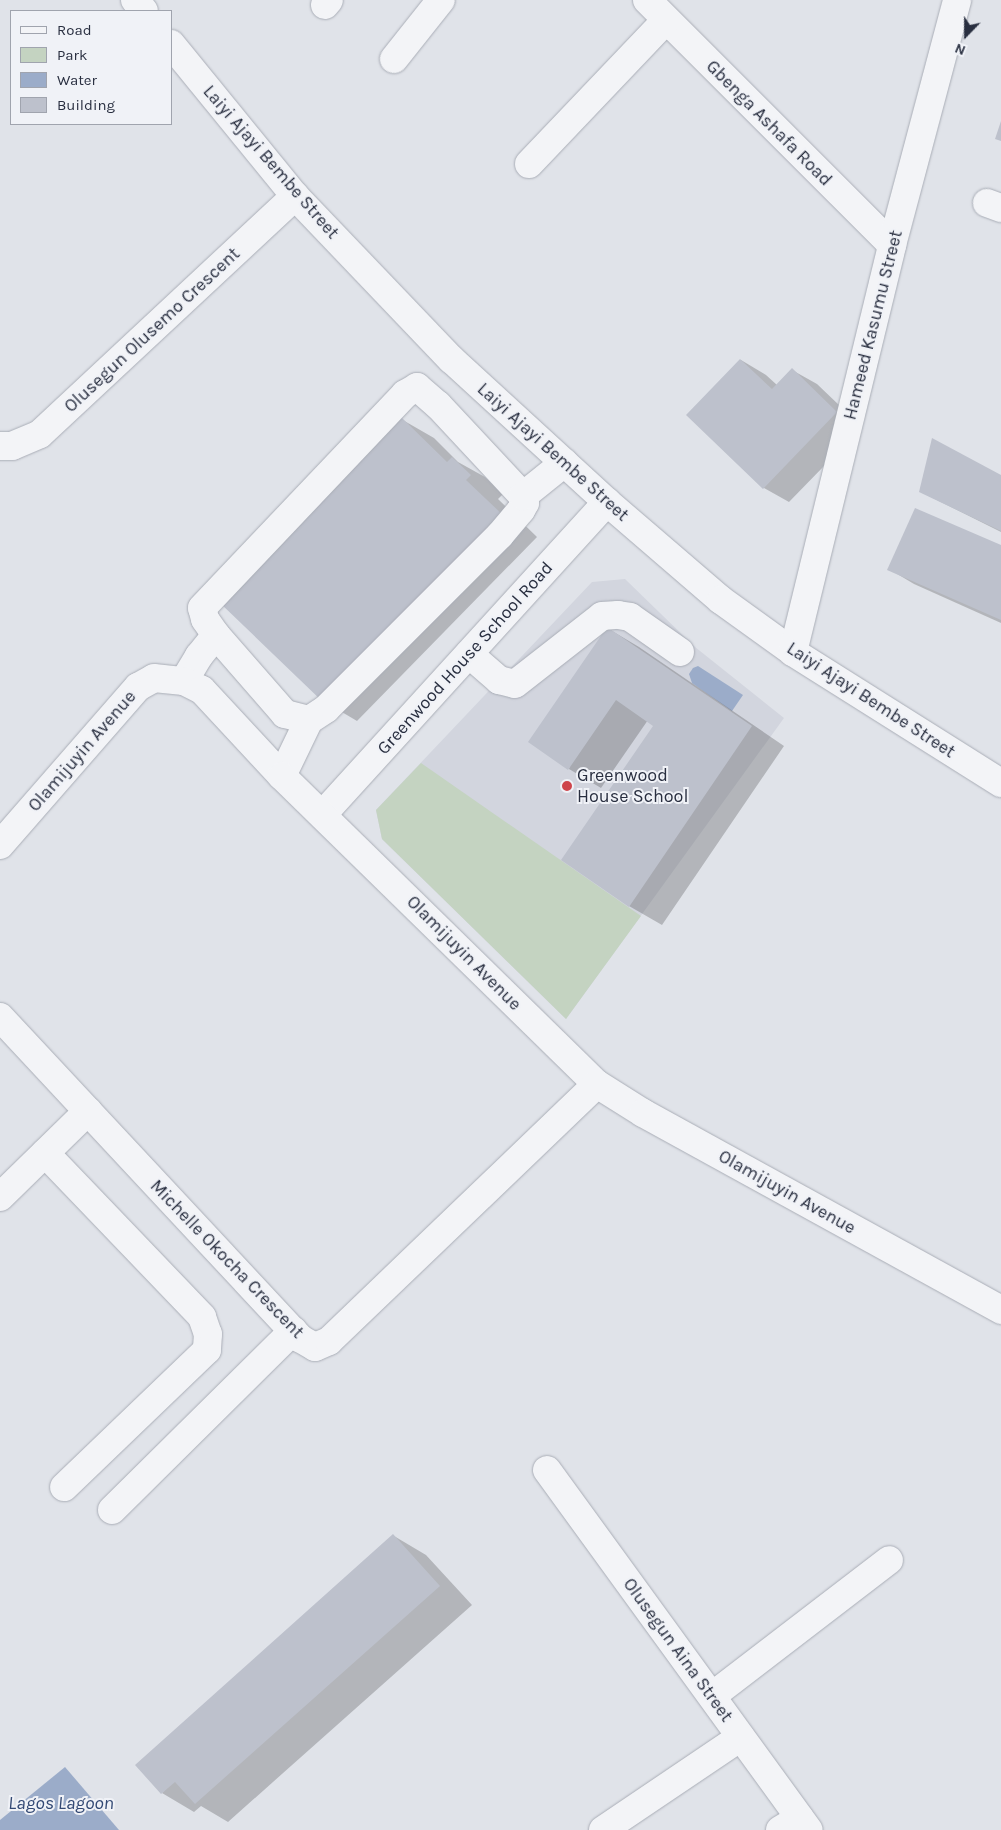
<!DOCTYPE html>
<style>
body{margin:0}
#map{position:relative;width:1001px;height:1830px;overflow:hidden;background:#e0e3e9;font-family:Karla,sans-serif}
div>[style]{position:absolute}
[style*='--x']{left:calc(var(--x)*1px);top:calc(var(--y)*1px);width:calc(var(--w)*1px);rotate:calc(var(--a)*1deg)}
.built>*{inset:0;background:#d2d5de}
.green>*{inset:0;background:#c4d3c1}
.water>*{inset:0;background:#9bacc9}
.shadow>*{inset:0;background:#0003}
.building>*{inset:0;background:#bdc1cc}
.roads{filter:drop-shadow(0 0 1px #a9adb6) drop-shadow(0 0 1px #a9adb6)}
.minor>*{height:28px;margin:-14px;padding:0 14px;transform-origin:14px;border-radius:14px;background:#f3f4f7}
.dots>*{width:14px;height:14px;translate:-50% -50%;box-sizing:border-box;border:2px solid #f0f2f7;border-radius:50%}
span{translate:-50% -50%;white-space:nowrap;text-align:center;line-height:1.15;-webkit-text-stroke:4px #f0f2f7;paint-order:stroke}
.street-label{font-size:18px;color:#292f40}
.poi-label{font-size:18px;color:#292f40}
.left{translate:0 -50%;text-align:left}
.water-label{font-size:19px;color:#334974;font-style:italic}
.legend{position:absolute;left:10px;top:10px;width:162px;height:115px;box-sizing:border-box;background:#f0f2f7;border:1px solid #a0a4ae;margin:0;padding:6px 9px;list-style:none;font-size:15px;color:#292f40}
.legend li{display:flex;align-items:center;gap:10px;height:25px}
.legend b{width:25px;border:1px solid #a0a4ae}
.north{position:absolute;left:941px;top:10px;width:50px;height:50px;-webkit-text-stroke:4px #f0f2f7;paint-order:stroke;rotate:202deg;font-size:14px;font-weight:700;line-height:20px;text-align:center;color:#292f40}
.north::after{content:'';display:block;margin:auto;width:18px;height:22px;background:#292f40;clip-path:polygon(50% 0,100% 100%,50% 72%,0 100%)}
</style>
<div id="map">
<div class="built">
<div style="clip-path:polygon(625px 579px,695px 647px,784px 718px,566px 1019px,382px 839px,376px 810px,592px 582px)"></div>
</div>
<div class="green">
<div style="clip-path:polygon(421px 763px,641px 916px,566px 1019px,382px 839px,376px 810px)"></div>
</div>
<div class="water">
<div style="clip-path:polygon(698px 666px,743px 695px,732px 711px,692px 683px,689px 674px,693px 668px)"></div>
<div style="clip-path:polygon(65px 1767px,119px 1830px,0 1830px,0 1820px)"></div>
</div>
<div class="shadow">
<div style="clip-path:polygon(741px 360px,766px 375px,777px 385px,792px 370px,817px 384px,862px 427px,789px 502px,764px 488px)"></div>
<div style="clip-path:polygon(401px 419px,434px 438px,458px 462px,485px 477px,503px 494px,498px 499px,537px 537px,357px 721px,325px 702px)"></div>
<div style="clip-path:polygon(1001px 476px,1001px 532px,921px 492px)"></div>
<div style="clip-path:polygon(1001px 547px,1001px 623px,914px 584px,889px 569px)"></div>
<div style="clip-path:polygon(607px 628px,639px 647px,784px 746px,662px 925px,629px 906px,655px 725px,648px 720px,601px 788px,569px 769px)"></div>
<div style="clip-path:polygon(394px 1536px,426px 1555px,472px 1605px,228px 1822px,201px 1806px,194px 1812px,162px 1793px)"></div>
</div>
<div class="building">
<div style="clip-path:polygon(1001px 121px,1001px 141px,995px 139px)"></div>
<div style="clip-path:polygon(740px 359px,772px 389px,792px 368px,837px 412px,763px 489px,686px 415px)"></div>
<div style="clip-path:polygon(401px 417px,447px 462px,452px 457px,471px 475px,466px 480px,505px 517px,324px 703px,220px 603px)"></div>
<div style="clip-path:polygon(932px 438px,1001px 475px,1001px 531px,919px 492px)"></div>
<div style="clip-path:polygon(915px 508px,1001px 545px,1001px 620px,887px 570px)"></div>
<div style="clip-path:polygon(607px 627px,752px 726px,629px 907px,561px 860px,653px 726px,616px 700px,568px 770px,528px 742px)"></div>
<div style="clip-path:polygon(393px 1534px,440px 1586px,195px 1804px,175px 1782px,161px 1794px,135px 1765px)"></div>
</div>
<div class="roads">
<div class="minor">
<div style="--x:135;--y:0;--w:14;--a:51"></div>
<div style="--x:647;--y:0;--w:346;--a:45"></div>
<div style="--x:325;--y:5;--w:6;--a:-51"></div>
<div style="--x:171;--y:44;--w:196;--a:50.8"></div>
<div style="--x:295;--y:196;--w:226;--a:46.3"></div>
<div style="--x:451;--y:359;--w:212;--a:42.5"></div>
<div style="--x:607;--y:502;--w:150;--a:40.7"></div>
<div style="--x:721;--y:600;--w:89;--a:35.8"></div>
<div style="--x:793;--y:652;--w:246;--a:32.2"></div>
<div style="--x:394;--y:59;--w:75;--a:-51.5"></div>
<div style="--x:529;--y:164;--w:199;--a:-46.4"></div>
<div style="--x:987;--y:203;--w:15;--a:20"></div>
<div style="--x:417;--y:387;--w:28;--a:41"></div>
<div style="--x:438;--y:405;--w:125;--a:47"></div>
<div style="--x:523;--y:496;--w:7;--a:74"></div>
<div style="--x:525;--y:503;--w:8;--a:120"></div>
<div style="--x:521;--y:510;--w:33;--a:130"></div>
<div style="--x:500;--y:535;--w:246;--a:135"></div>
<div style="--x:326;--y:709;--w:20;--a:147"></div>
<div style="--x:309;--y:720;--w:25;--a:-166"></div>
<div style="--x:285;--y:714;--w:105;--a:-131.1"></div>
<div style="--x:216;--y:635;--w:19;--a:-125"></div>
<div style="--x:205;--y:619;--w:11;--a:-105"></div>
<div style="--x:202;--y:608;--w:295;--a:-46.5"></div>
<div style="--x:405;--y:394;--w:14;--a:-30"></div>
<div style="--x:0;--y:446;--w:12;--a:0"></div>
<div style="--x:12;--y:446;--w:30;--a:-23"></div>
<div style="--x:40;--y:434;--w:349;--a:-43"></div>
<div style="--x:523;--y:496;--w:53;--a:-38.8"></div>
<div style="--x:793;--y:652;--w:419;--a:-76.3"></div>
<div style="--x:892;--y:245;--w:253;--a:-75.1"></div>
<div style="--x:469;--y:654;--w:40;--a:41"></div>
<div style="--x:499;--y:680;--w:16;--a:14"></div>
<div style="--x:515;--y:684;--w:110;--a:-38"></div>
<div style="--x:602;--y:616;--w:16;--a:-4"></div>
<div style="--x:618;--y:615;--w:12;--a:9"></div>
<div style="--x:630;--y:617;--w:61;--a:35"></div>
<div style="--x:184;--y:681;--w:29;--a:-59"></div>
<div style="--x:199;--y:656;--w:27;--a:-51"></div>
<div style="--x:282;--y:776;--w:62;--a:-64.3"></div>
<div style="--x:323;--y:814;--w:422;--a:-47.7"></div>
<div style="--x:0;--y:845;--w:210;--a:-48.9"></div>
<div style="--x:138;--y:687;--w:18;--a:-29"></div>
<div style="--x:154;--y:678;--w:30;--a:6"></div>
<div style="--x:184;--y:681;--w:20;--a:27"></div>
<div style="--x:202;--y:690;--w:117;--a:47.1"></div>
<div style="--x:282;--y:776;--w:441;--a:44.4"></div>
<div style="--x:597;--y:1084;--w:54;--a:32.2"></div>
<div style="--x:643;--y:1113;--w:409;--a:28.8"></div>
<div style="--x:0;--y:1017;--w:429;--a:47"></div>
<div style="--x:293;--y:1331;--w:11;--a:45"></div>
<div style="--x:301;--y:1339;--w:16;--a:30"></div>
<div style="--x:315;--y:1347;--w:15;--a:-23"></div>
<div style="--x:329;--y:1341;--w:371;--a:-43.8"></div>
<div style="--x:45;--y:1153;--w:227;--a:46.2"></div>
<div style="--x:202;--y:1317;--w:18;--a:71"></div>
<div style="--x:208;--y:1334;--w:16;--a:94"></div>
<div style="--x:207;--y:1350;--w:198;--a:136.2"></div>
<div style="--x:0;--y:1197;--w:123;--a:-44.3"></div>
<div style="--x:547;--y:1470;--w:445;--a:54"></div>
<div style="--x:112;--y:1510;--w:255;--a:-44.7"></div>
<div style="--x:712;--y:1696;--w:223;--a:-37.5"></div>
<div style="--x:603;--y:1830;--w:166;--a:-34"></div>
<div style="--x:780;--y:1830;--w:23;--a:-31"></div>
</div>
</div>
<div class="dots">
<div style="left:567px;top:786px;background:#ce454b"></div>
</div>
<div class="street-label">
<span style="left:769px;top:123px;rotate:45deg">Gbenga Ashafa Road</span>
<span style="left:271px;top:162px;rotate:49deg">Laiyi Ajayi Bembe Street</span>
<span style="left:873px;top:325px;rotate:-76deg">Hameed Kasumu Street</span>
<span style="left:152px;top:330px;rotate:-43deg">Olusegun Olusemo Crescent</span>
<span style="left:553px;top:452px;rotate:42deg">Laiyi Ajayi Bembe Street</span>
<span style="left:465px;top:658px;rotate:-48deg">Greenwood House School Road</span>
<span style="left:871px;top:700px;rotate:33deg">Laiyi Ajayi Bembe Street</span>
<span style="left:82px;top:751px;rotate:-49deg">Olamijuyin Avenue</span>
<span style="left:464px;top:953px;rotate:45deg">Olamijuyin Avenue</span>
<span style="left:787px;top:1192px;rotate:29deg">Olamijuyin Avenue</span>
<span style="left:227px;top:1259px;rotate:46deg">Michelle Okocha Crescent</span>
<span style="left:678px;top:1650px;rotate:54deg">Olusegun Aina Street</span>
</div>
<div class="poi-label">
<span class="left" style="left:577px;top:786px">Greenwood<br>House School</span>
</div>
<div class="water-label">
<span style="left:61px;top:1804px">Lagos Lagoon</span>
</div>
<ul class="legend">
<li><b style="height:6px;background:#f3f4f7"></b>Road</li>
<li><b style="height:14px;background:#c4d3c1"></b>Park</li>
<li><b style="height:14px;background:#9bacc9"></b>Water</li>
<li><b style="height:14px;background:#bdc1cc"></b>Building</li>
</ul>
<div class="north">N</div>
</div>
